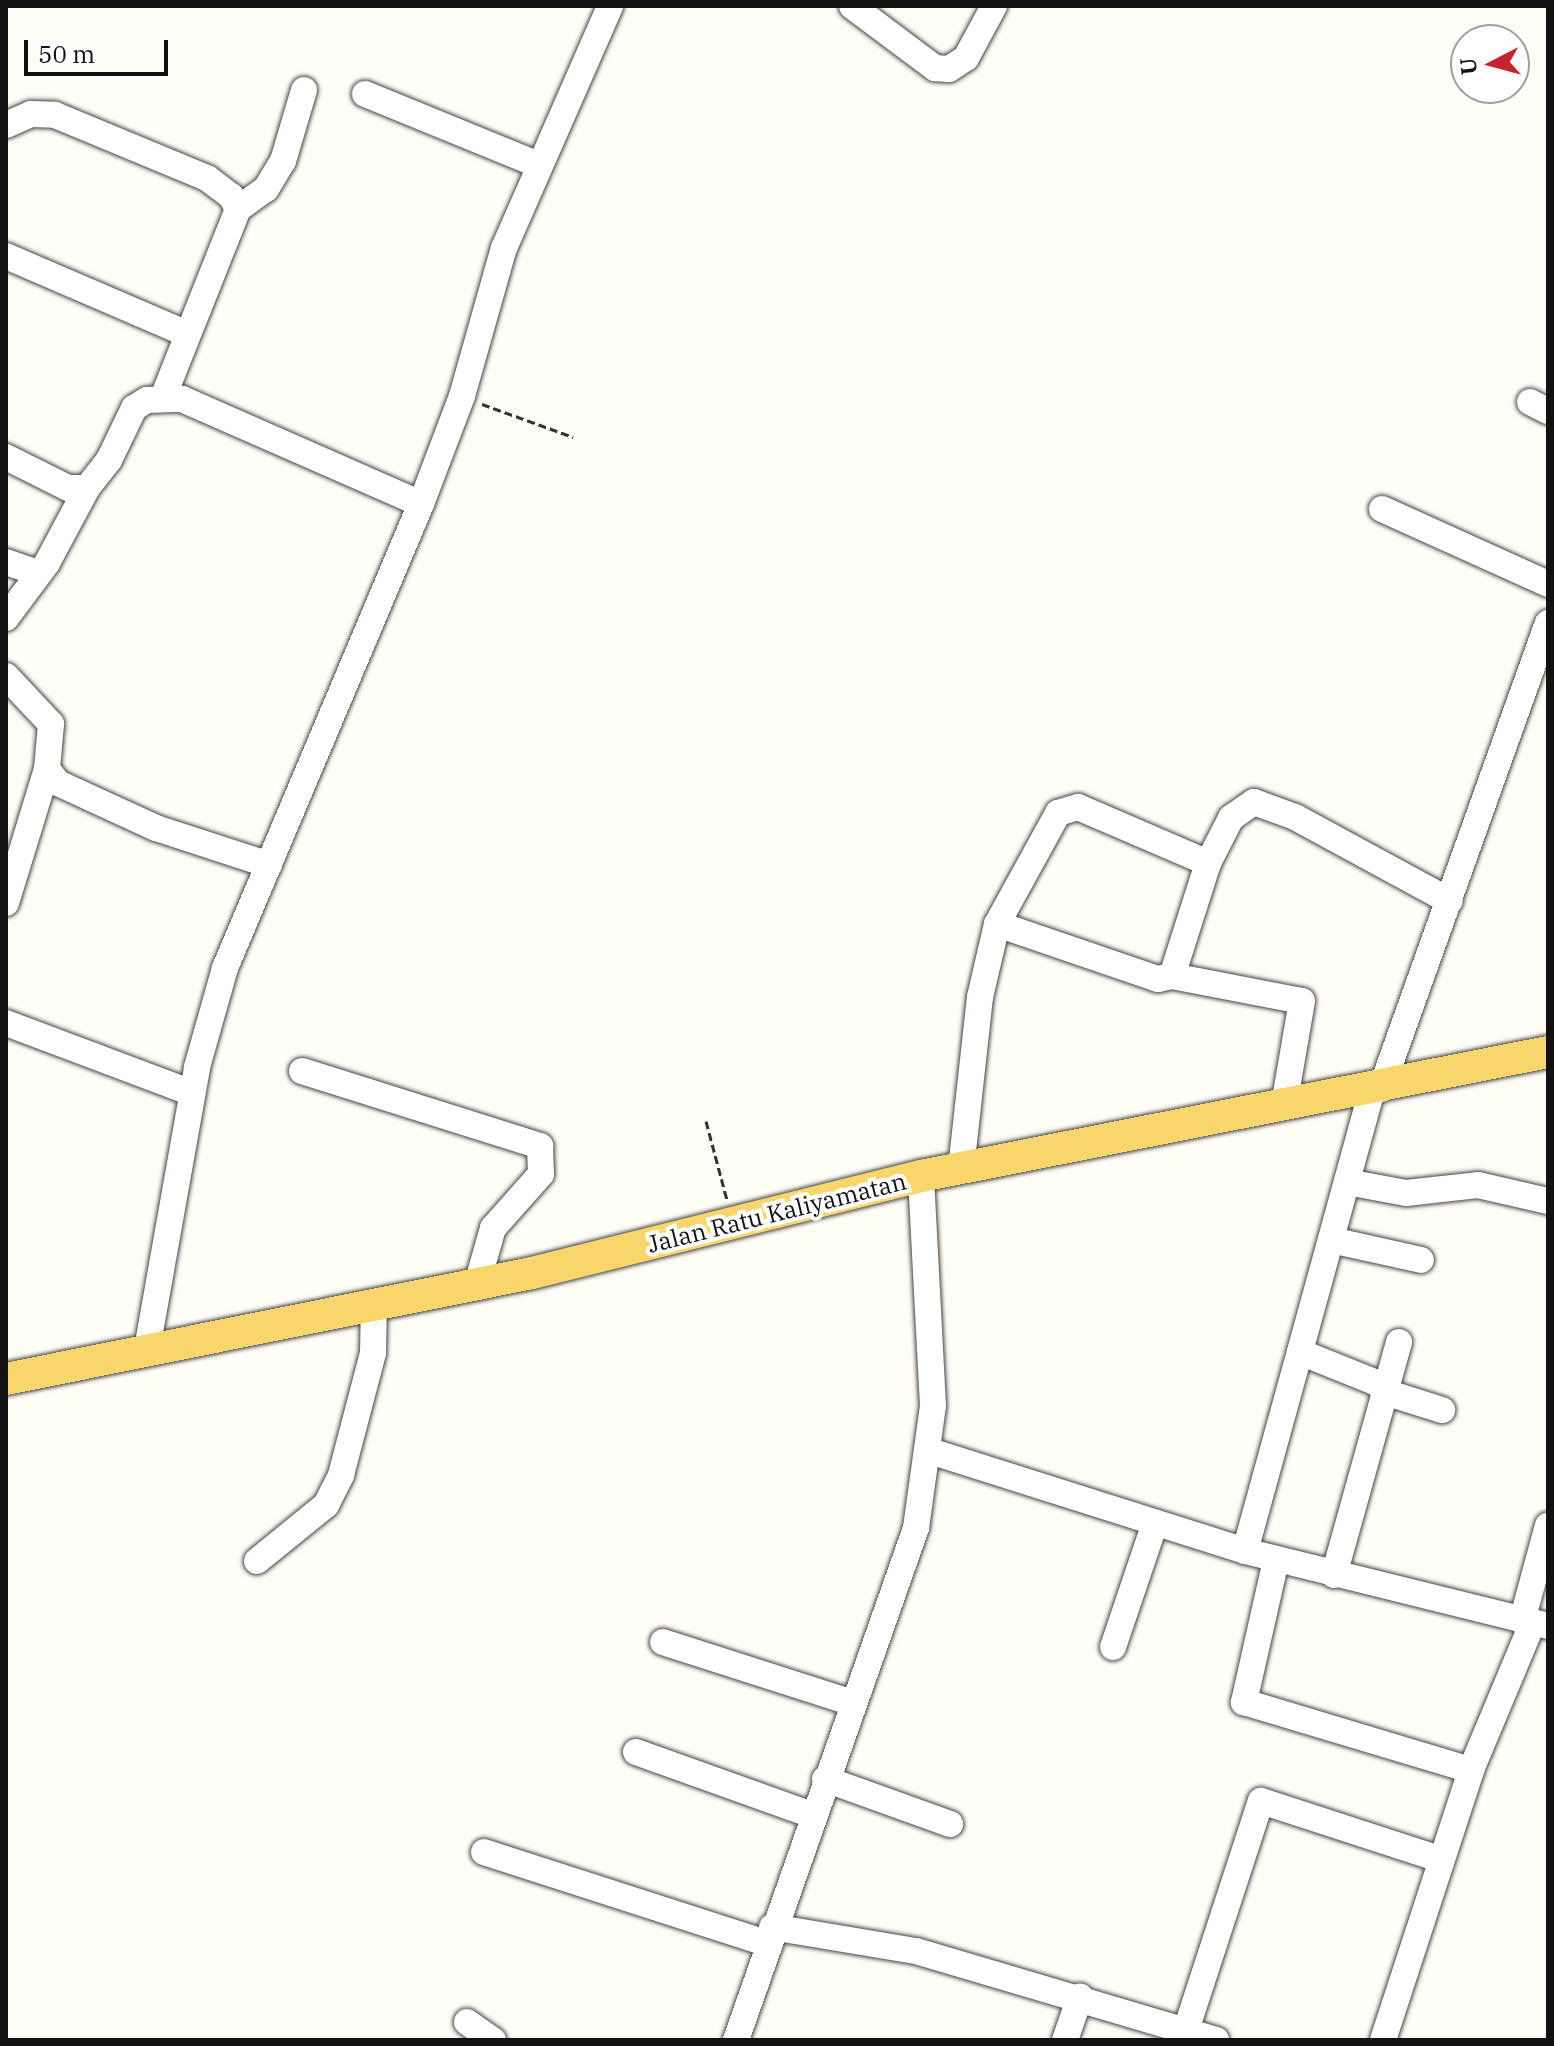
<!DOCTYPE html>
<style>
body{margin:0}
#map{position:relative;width:1554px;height:2046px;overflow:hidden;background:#fffdf5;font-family:"IBM Plex Serif",serif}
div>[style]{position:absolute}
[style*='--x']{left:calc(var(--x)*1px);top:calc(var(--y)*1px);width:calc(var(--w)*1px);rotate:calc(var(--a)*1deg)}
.path>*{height:3px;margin-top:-1.5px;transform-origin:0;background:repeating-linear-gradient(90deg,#333 0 8px,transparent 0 12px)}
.roads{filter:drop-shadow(0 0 2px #444) drop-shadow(0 0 2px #444)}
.minor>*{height:26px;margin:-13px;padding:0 13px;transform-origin:13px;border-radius:13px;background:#fff}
.major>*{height:32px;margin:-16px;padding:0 16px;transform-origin:16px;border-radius:16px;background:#f9d66b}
span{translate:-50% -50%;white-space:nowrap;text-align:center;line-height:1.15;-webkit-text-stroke:8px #fff;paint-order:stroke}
.street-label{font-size:24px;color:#111}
.frame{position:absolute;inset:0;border:8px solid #111;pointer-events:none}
.north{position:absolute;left:1450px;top:24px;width:80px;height:80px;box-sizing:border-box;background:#fff;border:2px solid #a0a0a0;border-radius:50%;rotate:264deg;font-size:22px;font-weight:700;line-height:32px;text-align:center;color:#111}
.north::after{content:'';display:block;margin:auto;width:28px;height:36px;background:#c4262e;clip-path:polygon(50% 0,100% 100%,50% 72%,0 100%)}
.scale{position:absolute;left:24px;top:40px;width:144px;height:36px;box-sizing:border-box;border:4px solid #111;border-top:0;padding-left:10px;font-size:24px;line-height:28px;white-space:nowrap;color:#111;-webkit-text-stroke:6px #fff;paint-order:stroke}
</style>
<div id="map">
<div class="path">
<div style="--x:482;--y:404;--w:97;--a:19.9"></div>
<div style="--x:706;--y:1121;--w:82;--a:75.1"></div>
</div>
<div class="roads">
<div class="minor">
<div style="--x:852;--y:6;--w:104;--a:36.8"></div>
<div style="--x:935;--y:68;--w:14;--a:4"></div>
<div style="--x:949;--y:69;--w:20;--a:-33"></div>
<div style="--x:966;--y:58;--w:59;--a:-61.7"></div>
<div style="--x:365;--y:94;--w:188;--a:22.2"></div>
<div style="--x:6;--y:125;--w:27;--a:-24"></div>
<div style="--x:31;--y:114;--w:24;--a:2"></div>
<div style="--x:55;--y:115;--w:165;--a:22.5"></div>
<div style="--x:207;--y:178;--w:30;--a:37"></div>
<div style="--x:231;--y:196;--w:15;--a:62"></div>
<div style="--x:238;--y:209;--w:202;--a:111.7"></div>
<div style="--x:238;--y:209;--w:34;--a:-36"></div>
<div style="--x:266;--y:189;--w:33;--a:-59"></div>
<div style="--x:283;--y:161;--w:74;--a:-73.5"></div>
<div style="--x:6;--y:256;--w:197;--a:23.3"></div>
<div style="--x:1530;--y:402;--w:20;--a:27"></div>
<div style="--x:6;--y:457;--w:69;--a:26.6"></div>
<div style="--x:68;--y:488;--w:19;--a:0"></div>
<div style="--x:87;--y:488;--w:36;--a:-52"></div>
<div style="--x:109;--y:460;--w:58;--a:-64.3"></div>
<div style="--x:134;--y:408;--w:15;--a:-32"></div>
<div style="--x:147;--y:400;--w:35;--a:-2"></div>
<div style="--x:182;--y:399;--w:261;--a:23.7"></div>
<div style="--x:1382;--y:509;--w:182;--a:24.3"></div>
<div style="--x:6;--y:562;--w:34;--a:19"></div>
<div style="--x:6;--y:618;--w:69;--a:-53.3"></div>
<div style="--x:47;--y:563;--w:85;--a:-61.9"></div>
<div style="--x:6;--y:676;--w:66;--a:46.8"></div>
<div style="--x:51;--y:724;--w:45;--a:95.1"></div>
<div style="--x:47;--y:769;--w:18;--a:52"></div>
<div style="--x:58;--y:783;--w:108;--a:24.7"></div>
<div style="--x:156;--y:828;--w:119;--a:18.1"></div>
<div style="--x:6;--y:903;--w:140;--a:-73"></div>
<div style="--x:997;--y:924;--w:170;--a:18.9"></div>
<div style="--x:1158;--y:979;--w:14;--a:-12"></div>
<div style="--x:1172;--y:976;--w:132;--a:10.9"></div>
<div style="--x:1302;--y:1001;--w:106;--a:99.8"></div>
<div style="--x:1172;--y:976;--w:119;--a:-72.3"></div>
<div style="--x:1208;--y:863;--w:51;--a:-62.9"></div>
<div style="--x:1231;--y:818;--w:28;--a:-35"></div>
<div style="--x:1254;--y:802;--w:44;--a:20.1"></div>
<div style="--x:1295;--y:817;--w:176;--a:28.5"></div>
<div style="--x:6;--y:1023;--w:199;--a:20.6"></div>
<div style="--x:302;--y:1071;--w:250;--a:17.5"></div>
<div style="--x:540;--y:1146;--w:28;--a:88"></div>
<div style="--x:541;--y:1174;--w:72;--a:131.6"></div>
<div style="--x:493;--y:1228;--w:58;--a:105.9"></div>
<div style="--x:1381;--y:1089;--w:495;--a:-70.3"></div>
<div style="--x:961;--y:1169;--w:173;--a:-83.7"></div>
<div style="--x:980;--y:997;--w:75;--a:-76.9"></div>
<div style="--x:997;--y:924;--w:127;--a:-61.2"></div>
<div style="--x:1058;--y:813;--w:21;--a:-17"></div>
<div style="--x:1078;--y:807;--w:142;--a:23.3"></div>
<div style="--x:1347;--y:1182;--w:60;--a:10.6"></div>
<div style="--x:1406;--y:1193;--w:72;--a:-6.3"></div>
<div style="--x:1478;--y:1185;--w:72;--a:12.9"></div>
<div style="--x:1331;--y:1240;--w:92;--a:12.5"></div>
<div style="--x:147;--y:1349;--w:286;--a:-79.9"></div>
<div style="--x:197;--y:1067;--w:103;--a:-74.2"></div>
<div style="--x:225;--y:968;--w:504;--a:-67.1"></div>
<div style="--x:421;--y:504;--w:116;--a:-69.2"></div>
<div style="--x:462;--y:396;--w:154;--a:-74.2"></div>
<div style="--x:504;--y:248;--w:264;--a:-66.3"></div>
<div style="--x:1300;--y:1352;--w:83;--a:21.9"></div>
<div style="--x:1377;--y:1383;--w:12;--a:48"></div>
<div style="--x:1385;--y:1392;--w:60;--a:17.5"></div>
<div style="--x:930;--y:1451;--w:330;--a:17.6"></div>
<div style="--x:1245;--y:1551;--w:312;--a:13.9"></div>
<div style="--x:1245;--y:1551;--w:477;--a:-74.6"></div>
<div style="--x:1276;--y:1560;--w:146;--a:102.7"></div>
<div style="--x:1244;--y:1702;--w:237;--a:16.7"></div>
<div style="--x:257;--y:1561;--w:89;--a:-39.1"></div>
<div style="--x:326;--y:1505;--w:34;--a:-63"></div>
<div style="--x:341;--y:1475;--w:126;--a:-75.3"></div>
<div style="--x:373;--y:1353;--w:51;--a:-88.9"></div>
<div style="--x:1334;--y:1575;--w:242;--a:-74.4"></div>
<div style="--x:1522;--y:1621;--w:99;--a:-74.8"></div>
<div style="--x:663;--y:1642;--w:200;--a:17.8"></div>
<div style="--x:1113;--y:1647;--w:131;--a:-71.3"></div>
<div style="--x:636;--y:1752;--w:187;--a:19.7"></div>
<div style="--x:825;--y:1779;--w:133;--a:19.8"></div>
<div style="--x:484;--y:1852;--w:296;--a:17.9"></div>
<div style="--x:772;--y:1927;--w:146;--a:9.5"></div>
<div style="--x:916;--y:1951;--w:313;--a:16.5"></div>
<div style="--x:467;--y:2022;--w:32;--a:35"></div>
<div style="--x:1186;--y:2030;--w:241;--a:-71.9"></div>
<div style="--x:1261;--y:1801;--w:188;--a:18"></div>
<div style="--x:736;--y:2040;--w:543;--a:-70.63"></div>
<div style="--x:916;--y:1528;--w:123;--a:-82.1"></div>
<div style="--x:933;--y:1406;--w:230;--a:-93"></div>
<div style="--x:1065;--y:2040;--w:46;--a:-70.8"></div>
<div style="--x:1383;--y:2040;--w:284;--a:-71.9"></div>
<div style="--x:1471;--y:1770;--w:160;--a:-67.3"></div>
</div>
<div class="major">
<div style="--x:6;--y:1379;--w:537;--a:-11.39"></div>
<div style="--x:532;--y:1273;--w:401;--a:-14"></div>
<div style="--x:921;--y:1176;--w:639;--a:-11.19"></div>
</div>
</div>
<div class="street-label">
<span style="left:777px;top:1213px;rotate:-14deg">Jalan Ratu Kaliyamatan</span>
</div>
<div class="frame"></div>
<div class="north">U</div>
<div class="scale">50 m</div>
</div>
